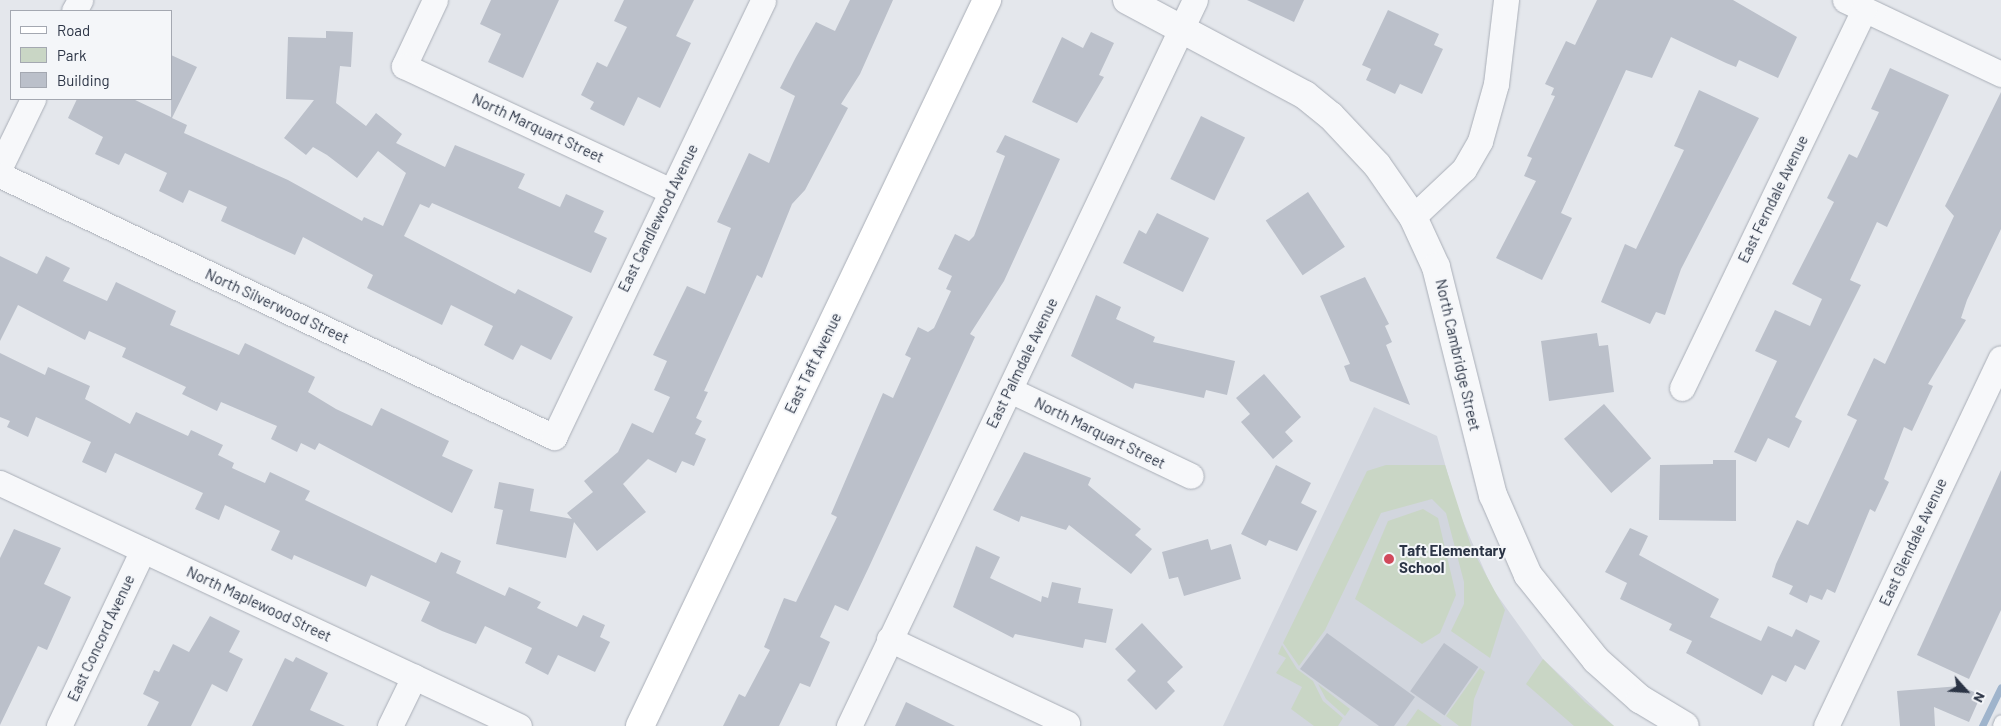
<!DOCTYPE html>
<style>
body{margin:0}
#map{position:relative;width:2001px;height:726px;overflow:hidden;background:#e4e7ec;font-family:Barlow,sans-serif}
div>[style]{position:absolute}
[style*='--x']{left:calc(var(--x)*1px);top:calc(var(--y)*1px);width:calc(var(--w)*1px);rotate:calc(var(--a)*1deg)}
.built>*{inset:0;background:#d2d6de}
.green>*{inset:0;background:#c9d6c5}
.stream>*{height:7px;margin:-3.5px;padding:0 3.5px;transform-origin:3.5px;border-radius:3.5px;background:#9fb4cc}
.building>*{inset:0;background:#bbc0ca;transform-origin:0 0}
.roads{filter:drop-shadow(0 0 1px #a9aeb7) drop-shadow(0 0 1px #a9aeb7)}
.service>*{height:12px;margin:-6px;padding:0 6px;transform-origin:6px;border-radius:6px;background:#f7f8fa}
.minor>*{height:25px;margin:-12.5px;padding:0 12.5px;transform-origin:12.5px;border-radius:12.5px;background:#f7f8fa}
.tertiary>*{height:28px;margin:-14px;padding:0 14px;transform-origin:14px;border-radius:14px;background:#f7f8fa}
.primary>*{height:28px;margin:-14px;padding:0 14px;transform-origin:14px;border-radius:14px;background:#fff}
.dots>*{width:14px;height:14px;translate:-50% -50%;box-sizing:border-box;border:2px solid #f4f6f9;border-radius:50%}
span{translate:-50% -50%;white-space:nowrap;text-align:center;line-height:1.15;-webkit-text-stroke:4px #f4f6f9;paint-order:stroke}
.street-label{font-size:15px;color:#2b3445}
.poi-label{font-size:15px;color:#2b3445;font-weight:700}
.left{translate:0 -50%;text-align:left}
.legend{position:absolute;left:10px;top:10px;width:162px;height:90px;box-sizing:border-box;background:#f4f6f9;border:1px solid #a4a8b1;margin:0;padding:6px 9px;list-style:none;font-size:15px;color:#2b3445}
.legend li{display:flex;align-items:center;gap:10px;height:25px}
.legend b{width:25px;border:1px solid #a4a8b1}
.north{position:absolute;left:1941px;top:666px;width:50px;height:50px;-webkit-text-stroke:4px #f4f6f9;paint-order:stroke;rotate:116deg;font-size:14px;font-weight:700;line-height:20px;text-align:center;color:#2b3445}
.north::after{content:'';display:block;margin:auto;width:18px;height:22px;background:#2b3445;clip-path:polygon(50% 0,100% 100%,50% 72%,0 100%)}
</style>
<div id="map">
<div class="built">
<div style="clip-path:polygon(1374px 407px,1437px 436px,1458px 510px,1492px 588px,1543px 659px,1614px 726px,1223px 726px)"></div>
</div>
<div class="green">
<div style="clip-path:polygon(1386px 465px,1445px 465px,1472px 549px,1505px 610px,1490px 658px,1451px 631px,1464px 604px,1464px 582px,1446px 513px,1432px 499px,1381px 513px,1325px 630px,1299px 666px,1283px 643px,1367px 471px)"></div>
<div style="clip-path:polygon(1423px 509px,1438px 518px,1456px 595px,1440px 633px,1422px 644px,1355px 599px,1388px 521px)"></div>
<div style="clip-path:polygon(1282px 645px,1297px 669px,1313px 681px,1323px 701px,1343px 718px,1338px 726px,1314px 726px,1291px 709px,1302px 687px,1276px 673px,1286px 658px,1278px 654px)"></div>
<div style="clip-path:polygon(1543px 659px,1585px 702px,1614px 726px,1574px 726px,1526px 684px)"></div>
<div style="clip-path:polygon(1480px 668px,1485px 672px,1474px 699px,1471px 726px,1459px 726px,1446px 716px)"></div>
<div style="clip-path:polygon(1318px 684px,1350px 709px,1345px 716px,1326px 699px)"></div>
<div style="clip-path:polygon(1418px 709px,1442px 726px,1406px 726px)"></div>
</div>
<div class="stream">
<div style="--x:1982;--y:726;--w:43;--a:-64"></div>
</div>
<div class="building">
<div style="clip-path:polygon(491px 0,559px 0,523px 78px,488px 62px,501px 34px,480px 24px)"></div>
<div style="clip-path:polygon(624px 0,694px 0,676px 36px,691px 43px,660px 108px,638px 97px,624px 126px,590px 109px,594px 102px,581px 95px,597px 62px,607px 67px,627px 27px,614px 21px)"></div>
<div style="clip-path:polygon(850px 0,893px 0,860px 74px,841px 104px,848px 108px,805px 190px,792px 204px,762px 278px,757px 275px,704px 391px,708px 392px,696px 418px,702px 421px,695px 434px,706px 439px,694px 466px,682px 461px,676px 473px,648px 459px,623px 484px,646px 512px,597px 551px,574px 522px,566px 558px,496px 544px,503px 510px,494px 508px,499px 482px,534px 489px,530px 511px,572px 519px,567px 513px,593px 492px,584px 481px,618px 452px,632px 423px,653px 433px,670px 397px,654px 390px,667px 361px,653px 355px,687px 286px,705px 294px,731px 228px,717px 222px,749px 153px,769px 163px,795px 96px,780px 88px,796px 57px,816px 22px,835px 31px)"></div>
<div style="clip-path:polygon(1247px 0,1304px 0,1294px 22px)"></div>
<div style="clip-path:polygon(1597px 0,1733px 0,1797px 37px,1778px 78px,1739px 60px,1736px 67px,1726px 63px,1671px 37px,1652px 78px,1626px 70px,1561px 213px,1572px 218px,1542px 280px,1496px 258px,1536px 181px,1524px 176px,1532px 158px,1527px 156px,1555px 96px,1551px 95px,1554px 88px,1545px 84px,1566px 41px,1575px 45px)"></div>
<div style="clip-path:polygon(1388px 10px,1439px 34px,1434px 45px,1443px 49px,1422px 94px,1400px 84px,1395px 94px,1366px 80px,1371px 69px,1362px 65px)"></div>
<div style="clip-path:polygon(326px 31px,353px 32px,351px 67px,340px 66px,336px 103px,366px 126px,376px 113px,402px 134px,396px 143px,445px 167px,455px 145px,525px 174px,518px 188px,560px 207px,566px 194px,604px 211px,594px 232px,607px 238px,591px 273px,432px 203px,429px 208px,420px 204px,404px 236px,515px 294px,518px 289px,573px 317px,551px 360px,521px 345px,513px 360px,484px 345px,493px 326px,451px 305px,442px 325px,367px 288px,373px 275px,303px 237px,295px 255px,221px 221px,227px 207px,189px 190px,183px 203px,159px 191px,167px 173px,125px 153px,119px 165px,95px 154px,103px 137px,68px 118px,77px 99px,133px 99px,171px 117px,171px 55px,197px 67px,172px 118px,187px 125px,184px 133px,288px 180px,362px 221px,364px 217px,383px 226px,406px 173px,378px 151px,357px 178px,327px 155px,313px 147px,306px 155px,284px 138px,314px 100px,286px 99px,288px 37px,326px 38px)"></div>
<div style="clip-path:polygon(1091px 32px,1114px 43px,1099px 75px,1104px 77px,1077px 123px,1032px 102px,1062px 37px,1083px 48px)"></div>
<div style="clip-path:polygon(1890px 68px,1949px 95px,1887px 227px,1877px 222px,1850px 280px,1861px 285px,1795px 417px,1802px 421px,1789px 448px,1768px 438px,1756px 462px,1734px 452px,1777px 361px,1755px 351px,1775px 310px,1810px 326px,1822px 299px,1792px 284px,1834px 202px,1827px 198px,1849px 154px,1857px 158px,1879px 112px,1871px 109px)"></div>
<div style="clip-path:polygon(1699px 90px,1759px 118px,1681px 269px,1665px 315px,1656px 312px,1650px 324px,1601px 302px,1625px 244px,1636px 249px,1684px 150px,1674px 146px)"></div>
<div style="clip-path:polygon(2001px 92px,2001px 229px,1967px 300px,1961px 318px,1966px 320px,1928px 384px,1933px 386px,1912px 431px,1904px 427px,1884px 479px,1889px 482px,1875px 512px,1870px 509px,1835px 593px,1827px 589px,1822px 600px,1810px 595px,1807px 603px,1789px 594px,1793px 586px,1772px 577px,1776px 564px,1797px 520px,1808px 525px,1857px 420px,1847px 415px,1874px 358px,1885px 364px,1954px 216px,1945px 206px)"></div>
<div style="left:1201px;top:116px;width:49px;height:70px;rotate:26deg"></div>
<div style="clip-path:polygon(1005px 135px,1060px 159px,1004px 281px,970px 334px,975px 337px,869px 567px,848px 611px,835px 605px,820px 637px,830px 642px,810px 687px,800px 683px,779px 726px,723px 726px,739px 694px,745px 697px,770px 650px,764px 647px,784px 598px,796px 602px,837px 517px,831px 514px,883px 393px,893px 398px,911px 358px,905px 355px,918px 327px,928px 332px,934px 328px,951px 291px,946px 289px,952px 276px,938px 269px,955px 234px,969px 241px,974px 236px,1005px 156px,996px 152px)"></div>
<div style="left:1308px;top:192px;width:66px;height:51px;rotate:56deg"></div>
<div style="clip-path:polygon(1157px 213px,1209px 238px,1183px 292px,1123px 263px,1139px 230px,1146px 234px)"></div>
<div style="clip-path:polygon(0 256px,37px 274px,46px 256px,70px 268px,63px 281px,107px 301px,116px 282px,176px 311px,170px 325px,239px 355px,245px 343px,315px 377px,308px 392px,336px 409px,372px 426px,381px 408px,449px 441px,442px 456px,473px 470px,452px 513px,319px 443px,315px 450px,301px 443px,297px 452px,271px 439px,277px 426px,221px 402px,217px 411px,182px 394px,186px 387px,122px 357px,126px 348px,89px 331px,85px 340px,18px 305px,0 341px)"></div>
<div style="clip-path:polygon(1365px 277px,1389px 324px,1385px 326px,1392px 342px,1386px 345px,1410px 405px,1350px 381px,1344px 366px,1350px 364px,1320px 296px)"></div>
<div style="clip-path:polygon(1096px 295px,1121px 307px,1116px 319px,1155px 337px,1153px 342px,1235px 361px,1227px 395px,1206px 390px,1204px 398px,1135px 383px,1133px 389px,1071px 356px)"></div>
<div style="clip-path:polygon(1597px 333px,1599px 346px,1608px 345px,1614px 392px,1549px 401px,1541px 341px)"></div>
<div style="clip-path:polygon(0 353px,45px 375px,48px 367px,90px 386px,85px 399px,130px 424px,136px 412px,188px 436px,191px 430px,223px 445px,218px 455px,234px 463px,232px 468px,265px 483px,270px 472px,310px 491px,305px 500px,436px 563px,441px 552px,461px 561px,456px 573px,505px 596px,509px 587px,541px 602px,537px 608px,577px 627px,583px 615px,605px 625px,600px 637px,610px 642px,595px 672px,558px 655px,548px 675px,525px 663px,532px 648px,485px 626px,476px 644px,442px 631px,421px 621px,430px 602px,371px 575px,366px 587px,294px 555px,292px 560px,271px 550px,280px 531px,225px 505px,219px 520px,195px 509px,203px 493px,115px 453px,106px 473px,82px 462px,91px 442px,36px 417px,28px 437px,7px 427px,10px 421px,0 417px)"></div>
<div style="clip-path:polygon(1264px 374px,1301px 417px,1285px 432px,1293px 441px,1273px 459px,1241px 422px,1250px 414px,1236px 398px)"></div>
<div style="left:1604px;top:404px;width:72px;height:53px;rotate:49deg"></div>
<div style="clip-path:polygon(1024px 452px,1091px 478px,1088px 485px,1141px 529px,1135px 535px,1152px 549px,1131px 574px,1069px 525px,1066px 530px,1021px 516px,1019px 522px,993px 510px)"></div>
<div style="clip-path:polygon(1713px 460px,1736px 460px,1736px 521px,1659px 520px,1660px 465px,1713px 464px)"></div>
<div style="clip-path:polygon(1276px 465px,1311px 483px,1301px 503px,1317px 511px,1297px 551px,1269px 540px,1266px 546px,1241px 534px)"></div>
<div style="clip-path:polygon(2001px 470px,2001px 610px,1969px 679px,1917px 655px)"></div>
<div style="clip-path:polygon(1630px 528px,1648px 536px,1639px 555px,1719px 599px,1710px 617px,1761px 641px,1768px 626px,1792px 637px,1796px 629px,1820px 641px,1805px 670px,1795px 665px,1786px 682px,1772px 675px,1762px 695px,1686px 653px,1692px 641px,1669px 630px,1672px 624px,1620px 599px,1627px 583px,1605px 572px)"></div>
<div style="clip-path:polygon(14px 529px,61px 548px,44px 584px,71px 597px,47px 650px,38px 646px,0 725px,0 558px)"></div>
<div style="clip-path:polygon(1208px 539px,1211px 550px,1231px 544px,1241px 579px,1184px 596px,1178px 577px,1169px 579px,1162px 552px)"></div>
<div style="clip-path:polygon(976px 546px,1000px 557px,990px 578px,1041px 602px,1042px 596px,1048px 598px,1052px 582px,1081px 588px,1078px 603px,1113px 609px,1106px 643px,1085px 639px,1083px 648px,1015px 634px,1013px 638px,953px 607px)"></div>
<div style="clip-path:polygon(210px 616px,240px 631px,229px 652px,243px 659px,227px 692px,212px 684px,191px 726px,147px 726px,159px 702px,143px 694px,154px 670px,159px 672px,173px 644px,189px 652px)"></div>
<div style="clip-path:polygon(1142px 623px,1183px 667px,1167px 682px,1175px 691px,1156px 710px,1127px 680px,1136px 671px,1115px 649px)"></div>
<div style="clip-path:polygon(1327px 633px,1415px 697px,1394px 726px,1379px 726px,1300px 669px)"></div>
<div style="left:1444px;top:643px;width:42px;height:59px;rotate:35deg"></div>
<div style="clip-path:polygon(296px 657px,328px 673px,310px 710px,345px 726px,252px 726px,285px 658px,293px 662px)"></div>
<div style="clip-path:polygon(1960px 686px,1981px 695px,1969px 722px,1934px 707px,1935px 726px,1900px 726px,1897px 691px)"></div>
<div style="clip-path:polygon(906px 702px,955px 726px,895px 726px)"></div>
</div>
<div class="roads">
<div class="service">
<div style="--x:1999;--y:726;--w:5;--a:-68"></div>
</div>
<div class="minor">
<div style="--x:435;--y:0;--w:73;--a:115.2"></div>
<div style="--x:404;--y:66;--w:295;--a:25.1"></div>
<div style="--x:1845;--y:0;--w:173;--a:25.4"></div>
<div style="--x:74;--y:11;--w:13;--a:-61"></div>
<div style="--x:0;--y:167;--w:76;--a:-64.1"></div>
<div style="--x:0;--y:175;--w:613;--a:25.31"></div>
<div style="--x:554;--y:437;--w:484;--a:-64.4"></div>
<div style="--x:1413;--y:217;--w:70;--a:-43.3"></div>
<div style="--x:1464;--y:169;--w:32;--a:-60"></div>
<div style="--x:1480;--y:141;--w:59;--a:-74.3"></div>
<div style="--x:1496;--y:84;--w:85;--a:-83.2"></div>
<div style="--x:1682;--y:388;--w:420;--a:-64.3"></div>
<div style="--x:1010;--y:390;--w:200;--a:25.4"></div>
<div style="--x:0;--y:483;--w:573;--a:25.09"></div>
<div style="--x:889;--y:639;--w:197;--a:25.3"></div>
<div style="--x:59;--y:726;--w:195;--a:-64.5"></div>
<div style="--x:390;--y:726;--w:55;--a:-63.9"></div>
<div style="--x:849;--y:726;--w:804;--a:-64.52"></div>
<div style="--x:1826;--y:726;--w:407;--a:-64.6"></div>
</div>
<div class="tertiary">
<div style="--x:1127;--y:0;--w:202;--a:28.1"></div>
<div style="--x:1305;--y:95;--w:33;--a:39"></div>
<div style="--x:1331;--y:116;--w:67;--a:46.8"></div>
<div style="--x:1377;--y:165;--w:63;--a:55.3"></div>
<div style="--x:1413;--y:217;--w:55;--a:65.3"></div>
<div style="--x:1436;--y:267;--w:235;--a:76"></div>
<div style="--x:1493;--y:495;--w:87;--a:66.4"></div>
<div style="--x:1528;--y:575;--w:109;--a:51.3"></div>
<div style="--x:1596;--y:660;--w:59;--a:41.6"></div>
<div style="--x:1640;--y:699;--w:52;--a:31"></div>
</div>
<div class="primary">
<div style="--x:640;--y:726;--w:805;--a:-64.45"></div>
</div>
</div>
<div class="dots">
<div style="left:1389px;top:559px;background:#d1495b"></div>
</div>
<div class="street-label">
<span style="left:538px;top:128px;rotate:25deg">North Marquart Street</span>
<span style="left:1773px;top:199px;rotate:-64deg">East Ferndale Avenue</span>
<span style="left:658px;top:218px;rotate:-64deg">East Candlewood Avenue</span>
<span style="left:277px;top:306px;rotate:25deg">North Silverwood Street</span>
<span style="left:1458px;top:355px;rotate:77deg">North Cambridge Street</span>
<span style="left:813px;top:363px;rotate:-64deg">East Taft Avenue</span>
<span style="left:1022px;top:363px;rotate:-64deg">East Palmdale Avenue</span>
<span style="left:1100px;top:433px;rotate:26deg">North Marquart Street</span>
<span style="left:1913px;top:542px;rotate:-65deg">East Glendale Avenue</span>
<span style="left:259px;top:604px;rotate:25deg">North Maplewood Street</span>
<span style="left:101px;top:638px;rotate:-65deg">East Concord Avenue</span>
</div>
<div class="poi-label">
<span class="left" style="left:1399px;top:559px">Taft Elementary<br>School</span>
</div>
<ul class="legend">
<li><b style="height:6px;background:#fff"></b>Road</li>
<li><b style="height:14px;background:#c9d6c5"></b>Park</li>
<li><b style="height:14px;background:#bbc0ca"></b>Building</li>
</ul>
<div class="north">N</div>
</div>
